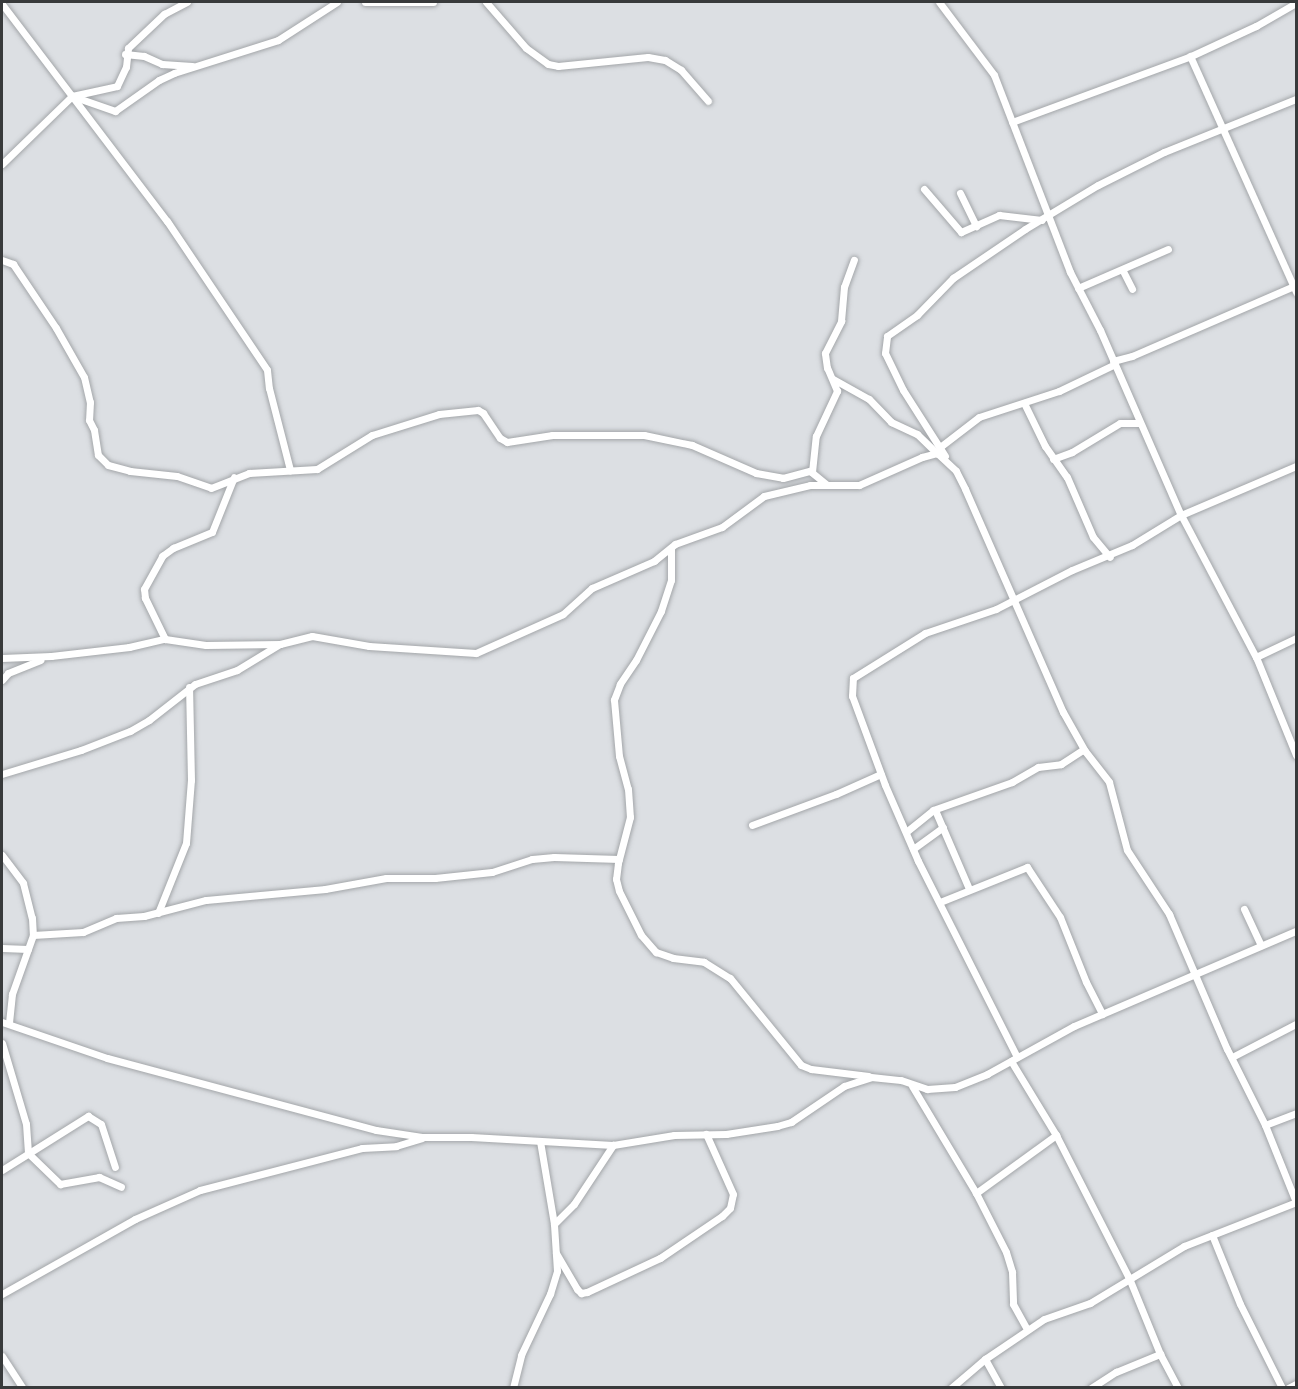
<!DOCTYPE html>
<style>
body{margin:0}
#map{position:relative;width:1298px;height:1389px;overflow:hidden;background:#dcdfe3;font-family:Helvetica,sans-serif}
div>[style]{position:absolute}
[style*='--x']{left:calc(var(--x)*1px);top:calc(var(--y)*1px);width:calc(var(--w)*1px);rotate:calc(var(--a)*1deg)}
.roads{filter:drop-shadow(0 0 2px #a3a6a9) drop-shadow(0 0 2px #a3a6a9)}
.street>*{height:7px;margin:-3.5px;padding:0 3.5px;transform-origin:3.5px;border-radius:3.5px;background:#fff}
span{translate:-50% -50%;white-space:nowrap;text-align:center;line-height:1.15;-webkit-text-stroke:4.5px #dcdfe3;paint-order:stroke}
.frame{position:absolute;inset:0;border:3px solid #383a3b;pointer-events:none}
</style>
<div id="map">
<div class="roads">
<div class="street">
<div style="--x:365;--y:2;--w:68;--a:0"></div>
<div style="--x:486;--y:2;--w:61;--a:49"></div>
<div style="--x:526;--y:48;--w:27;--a:36"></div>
<div style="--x:548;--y:64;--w:10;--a:11"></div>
<div style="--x:558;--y:66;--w:90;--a:-5.7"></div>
<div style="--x:648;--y:57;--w:17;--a:10"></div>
<div style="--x:665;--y:60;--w:19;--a:32"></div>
<div style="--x:681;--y:70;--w:41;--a:48.9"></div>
<div style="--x:939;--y:2;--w:91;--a:53"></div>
<div style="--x:994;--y:75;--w:211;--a:68.9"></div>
<div style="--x:1070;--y:272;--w:65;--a:62.7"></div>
<div style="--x:1100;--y:330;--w:202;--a:66.4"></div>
<div style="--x:1181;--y:515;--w:161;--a:62.2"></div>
<div style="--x:1256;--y:657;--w:106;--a:67.8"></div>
<div style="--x:2;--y:4;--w:273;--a:52.8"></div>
<div style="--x:167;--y:221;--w:179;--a:56.1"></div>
<div style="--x:267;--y:370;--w:18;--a:84"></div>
<div style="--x:269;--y:388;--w:85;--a:75.6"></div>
<div style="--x:125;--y:54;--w:19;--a:6"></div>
<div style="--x:144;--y:56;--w:20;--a:24"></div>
<div style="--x:162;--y:64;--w:30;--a:4"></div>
<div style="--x:1190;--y:56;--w:259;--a:65.8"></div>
<div style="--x:72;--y:96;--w:46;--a:19.2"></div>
<div style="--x:115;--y:111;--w:54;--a:-35.2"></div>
<div style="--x:159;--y:80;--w:17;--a:-25"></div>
<div style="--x:174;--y:73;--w:109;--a:-17.6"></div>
<div style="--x:278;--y:40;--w:70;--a:-32.8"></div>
<div style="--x:1012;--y:122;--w:191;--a:-20.2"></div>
<div style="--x:1191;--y:56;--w:72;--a:-24.8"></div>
<div style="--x:1256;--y:26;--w:46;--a:-29.9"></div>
<div style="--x:2;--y:164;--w:98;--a:-44.2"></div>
<div style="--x:72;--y:96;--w:46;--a:-12.5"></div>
<div style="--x:117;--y:86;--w:21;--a:-65"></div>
<div style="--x:126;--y:67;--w:19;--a:-84"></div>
<div style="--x:128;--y:48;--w:50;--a:-43.4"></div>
<div style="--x:164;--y:14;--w:26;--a:-28"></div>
<div style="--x:924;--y:189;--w:57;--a:49.3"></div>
<div style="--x:961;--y:232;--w:42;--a:-24.1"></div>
<div style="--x:999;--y:215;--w:43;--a:6.6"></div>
<div style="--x:960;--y:193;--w:37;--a:64"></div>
<div style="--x:2;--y:260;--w:12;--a:20"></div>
<div style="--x:13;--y:264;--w:77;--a:56.1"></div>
<div style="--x:56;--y:328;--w:56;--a:60.3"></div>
<div style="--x:84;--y:377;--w:26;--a:77"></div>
<div style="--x:90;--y:402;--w:18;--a:93"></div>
<div style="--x:89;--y:420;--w:11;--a:63"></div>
<div style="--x:94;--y:430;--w:25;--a:81"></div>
<div style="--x:98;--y:455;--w:14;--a:45"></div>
<div style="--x:108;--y:465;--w:23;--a:15"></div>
<div style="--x:130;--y:471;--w:47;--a:6.1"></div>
<div style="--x:177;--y:476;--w:36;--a:19"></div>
<div style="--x:211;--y:488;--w:41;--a:-21.5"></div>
<div style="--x:249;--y:473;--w:68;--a:-3.4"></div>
<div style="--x:317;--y:469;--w:65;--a:-31.7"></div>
<div style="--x:372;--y:435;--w:70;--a:-17.4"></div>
<div style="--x:439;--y:414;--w:39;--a:-6"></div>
<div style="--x:478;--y:410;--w:6;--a:31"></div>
<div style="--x:483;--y:413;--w:30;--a:56"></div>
<div style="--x:500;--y:438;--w:8;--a:30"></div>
<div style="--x:507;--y:442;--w:46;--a:-8.8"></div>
<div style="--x:552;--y:435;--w:92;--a:0"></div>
<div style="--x:644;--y:435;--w:49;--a:11.8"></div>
<div style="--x:692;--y:445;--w:70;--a:23.6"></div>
<div style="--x:756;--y:473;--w:27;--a:10"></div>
<div style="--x:783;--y:478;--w:28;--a:-15"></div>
<div style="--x:810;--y:471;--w:22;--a:39"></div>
<div style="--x:1123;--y:271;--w:20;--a:63"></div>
<div style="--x:1078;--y:288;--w:98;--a:-23.4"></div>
<div style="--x:1113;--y:361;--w:20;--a:-15"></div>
<div style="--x:1132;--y:356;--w:176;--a:-23.4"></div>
<div style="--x:833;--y:379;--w:41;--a:29.1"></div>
<div style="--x:869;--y:399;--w:32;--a:46"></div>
<div style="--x:891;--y:422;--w:29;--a:25"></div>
<div style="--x:917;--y:434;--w:28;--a:44"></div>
<div style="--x:1024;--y:403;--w:48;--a:64"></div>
<div style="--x:1045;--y:446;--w:38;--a:55"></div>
<div style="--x:1067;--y:477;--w:65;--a:66.6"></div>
<div style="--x:1093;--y:537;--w:26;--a:50"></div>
<div style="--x:940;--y:447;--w:49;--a:-37.6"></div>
<div style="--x:979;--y:417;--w:84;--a:-18"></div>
<div style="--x:1059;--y:391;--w:62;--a:-25.7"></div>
<div style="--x:945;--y:456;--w:78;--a:-122.5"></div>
<div style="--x:903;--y:390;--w:41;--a:-115.9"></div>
<div style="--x:885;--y:353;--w:17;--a:-83"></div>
<div style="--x:887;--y:336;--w:37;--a:-35"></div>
<div style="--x:917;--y:315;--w:52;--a:-45.8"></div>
<div style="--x:953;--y:278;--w:87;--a:-34.2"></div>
<div style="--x:1025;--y:229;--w:85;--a:-31.1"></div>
<div style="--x:1098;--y:185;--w:74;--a:-26.6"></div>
<div style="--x:1164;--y:152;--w:142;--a:-21.9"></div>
<div style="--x:1053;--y:459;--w:20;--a:-20"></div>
<div style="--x:1072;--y:452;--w:56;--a:-31.1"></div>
<div style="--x:1120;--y:423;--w:20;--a:0"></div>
<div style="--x:812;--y:472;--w:36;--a:-84"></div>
<div style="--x:816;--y:436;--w:50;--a:-65"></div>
<div style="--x:837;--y:391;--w:25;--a:-113"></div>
<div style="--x:827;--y:368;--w:15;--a:-98"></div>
<div style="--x:825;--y:353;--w:36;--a:-63"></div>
<div style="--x:841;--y:321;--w:34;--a:-85"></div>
<div style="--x:844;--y:287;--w:29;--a:-70"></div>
<div style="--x:671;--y:548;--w:32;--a:90"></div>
<div style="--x:671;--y:580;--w:33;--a:108"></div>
<div style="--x:661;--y:611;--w:55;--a:117"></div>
<div style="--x:636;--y:660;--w:29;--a:124"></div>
<div style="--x:620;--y:684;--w:17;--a:111"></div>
<div style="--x:614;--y:700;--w:56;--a:84.9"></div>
<div style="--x:619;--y:756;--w:34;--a:75"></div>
<div style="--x:628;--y:789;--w:28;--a:86"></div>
<div style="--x:630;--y:817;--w:48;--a:104.6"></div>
<div style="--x:618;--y:863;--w:16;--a:97"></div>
<div style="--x:616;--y:879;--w:12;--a:76"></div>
<div style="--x:619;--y:891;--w:49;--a:63.4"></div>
<div style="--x:641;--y:935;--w:23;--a:49"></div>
<div style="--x:656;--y:952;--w:18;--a:19"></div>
<div style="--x:673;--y:958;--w:31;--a:7"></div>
<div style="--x:704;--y:962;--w:31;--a:32"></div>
<div style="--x:730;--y:978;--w:112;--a:50.8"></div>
<div style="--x:801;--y:1065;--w:11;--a:22"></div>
<div style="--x:811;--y:1069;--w:58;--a:6.9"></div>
<div style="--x:165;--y:639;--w:46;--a:-116"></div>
<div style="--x:145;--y:598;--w:9;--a:-96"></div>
<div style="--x:144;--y:589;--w:38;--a:-61"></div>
<div style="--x:162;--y:556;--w:14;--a:-36"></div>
<div style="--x:173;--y:548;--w:42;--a:-22.3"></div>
<div style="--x:212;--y:532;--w:59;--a:-68.2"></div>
<div style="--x:1256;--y:657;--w:44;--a:-25.4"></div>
<div style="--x:2;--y:658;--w:49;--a:-2.3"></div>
<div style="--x:51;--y:656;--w:79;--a:-6.6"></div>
<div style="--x:129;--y:647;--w:37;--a:-13"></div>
<div style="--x:165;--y:639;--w:41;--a:8.3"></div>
<div style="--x:206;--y:645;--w:74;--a:-0.8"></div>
<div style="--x:280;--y:644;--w:33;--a:-14"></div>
<div style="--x:312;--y:636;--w:58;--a:10"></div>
<div style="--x:369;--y:646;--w:107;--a:3.7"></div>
<div style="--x:476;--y:653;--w:95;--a:-24.1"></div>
<div style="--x:563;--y:614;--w:39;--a:-42"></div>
<div style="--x:592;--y:588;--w:68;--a:-23.5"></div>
<div style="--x:654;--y:561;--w:27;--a:-39"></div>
<div style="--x:675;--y:544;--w:50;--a:-19.9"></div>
<div style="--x:722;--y:527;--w:52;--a:-36.4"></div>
<div style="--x:764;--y:496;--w:47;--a:-13.4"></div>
<div style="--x:810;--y:485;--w:49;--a:0"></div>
<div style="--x:859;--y:485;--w:69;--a:-24"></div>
<div style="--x:922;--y:457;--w:16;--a:-15"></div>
<div style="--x:937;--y:453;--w:26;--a:43"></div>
<div style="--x:956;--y:471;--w:20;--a:63"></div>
<div style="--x:965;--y:489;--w:244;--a:66.3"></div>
<div style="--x:1063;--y:712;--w:45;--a:60.6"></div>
<div style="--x:1085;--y:751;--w:39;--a:52"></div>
<div style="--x:1109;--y:782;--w:70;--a:75.2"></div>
<div style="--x:1127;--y:850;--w:77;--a:56.7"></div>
<div style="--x:1169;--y:914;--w:147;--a:66.8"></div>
<div style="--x:1227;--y:1049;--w:85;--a:63.4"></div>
<div style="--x:1265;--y:1125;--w:83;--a:68.1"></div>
<div style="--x:2;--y:680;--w:9;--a:-49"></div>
<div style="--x:8;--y:673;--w:35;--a:-22"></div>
<div style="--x:2;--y:774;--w:83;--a:-16.9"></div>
<div style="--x:81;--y:750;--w:53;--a:-21.2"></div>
<div style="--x:130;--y:731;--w:22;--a:-30"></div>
<div style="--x:149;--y:720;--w:58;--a:-38"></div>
<div style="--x:195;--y:684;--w:44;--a:-18.4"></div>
<div style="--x:237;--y:670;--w:50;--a:-31.2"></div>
<div style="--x:935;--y:810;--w:86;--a:66.7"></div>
<div style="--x:752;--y:825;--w:90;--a:-20.3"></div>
<div style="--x:836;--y:794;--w:49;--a:-24"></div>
<div style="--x:906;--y:832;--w:35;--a:-39"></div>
<div style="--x:933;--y:810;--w:84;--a:-19.5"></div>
<div style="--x:1012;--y:782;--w:30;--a:-30"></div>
<div style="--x:1038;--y:767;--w:23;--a:-7"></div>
<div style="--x:1061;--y:764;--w:27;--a:-33"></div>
<div style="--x:913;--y:849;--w:37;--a:-36"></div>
<div style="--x:2;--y:855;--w:35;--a:53"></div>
<div style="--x:23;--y:883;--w:36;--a:76"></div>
<div style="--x:32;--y:918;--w:17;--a:87"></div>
<div style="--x:33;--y:935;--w:63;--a:109.6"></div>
<div style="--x:12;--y:994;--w:29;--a:96"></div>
<div style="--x:940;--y:902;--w:94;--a:-21.9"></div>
<div style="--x:1027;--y:867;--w:60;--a:56.6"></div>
<div style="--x:1060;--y:917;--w:70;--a:68.2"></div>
<div style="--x:1086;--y:982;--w:36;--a:63"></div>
<div style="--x:1244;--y:909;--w:40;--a:65"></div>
<div style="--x:158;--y:913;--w:75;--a:-68.2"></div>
<div style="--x:186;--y:843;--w:63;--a:-85.5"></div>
<div style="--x:191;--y:780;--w:93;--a:-91.2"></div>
<div style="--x:33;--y:935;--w:50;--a:-3.4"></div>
<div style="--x:83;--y:932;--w:36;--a:-23"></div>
<div style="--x:116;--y:918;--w:28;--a:-4"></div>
<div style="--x:144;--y:916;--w:64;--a:-14.5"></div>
<div style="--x:206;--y:900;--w:120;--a:-5.3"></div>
<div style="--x:325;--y:889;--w:62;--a:-10.2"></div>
<div style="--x:386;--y:878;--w:49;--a:0"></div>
<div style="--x:435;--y:878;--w:57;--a:-6"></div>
<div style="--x:492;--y:872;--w:42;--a:-18"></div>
<div style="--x:532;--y:859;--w:22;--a:-5"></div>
<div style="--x:554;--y:857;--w:65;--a:1.8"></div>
<div style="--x:2;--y:948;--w:26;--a:2"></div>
<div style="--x:2;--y:1022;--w:111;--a:18.9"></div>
<div style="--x:107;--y:1058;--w:278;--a:15"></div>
<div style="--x:376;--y:1130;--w:48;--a:8.5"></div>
<div style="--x:423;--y:1137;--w:48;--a:0"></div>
<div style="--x:471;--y:1137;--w:142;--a:3.2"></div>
<div style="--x:613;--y:1145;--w:62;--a:-9.3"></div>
<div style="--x:674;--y:1135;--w:52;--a:-1.1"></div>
<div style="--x:726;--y:1134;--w:52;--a:-8.9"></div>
<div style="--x:777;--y:1126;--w:15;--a:-16"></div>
<div style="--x:791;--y:1122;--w:64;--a:-34.2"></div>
<div style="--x:844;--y:1086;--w:28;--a:-18"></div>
<div style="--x:871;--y:1077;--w:30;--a:6"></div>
<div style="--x:901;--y:1080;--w:28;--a:19"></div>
<div style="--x:927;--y:1089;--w:28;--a:-4"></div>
<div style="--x:955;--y:1087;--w:35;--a:-22"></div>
<div style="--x:987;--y:1074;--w:99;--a:-28.9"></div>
<div style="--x:1074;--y:1026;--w:241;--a:-23.2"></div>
<div style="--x:2;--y:1043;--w:84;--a:73.5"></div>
<div style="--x:26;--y:1124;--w:29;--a:86"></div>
<div style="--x:28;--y:1153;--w:45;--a:44.1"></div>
<div style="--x:60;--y:1184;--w:40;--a:-10"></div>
<div style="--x:99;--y:1177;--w:24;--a:24"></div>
<div style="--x:1017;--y:1057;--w:220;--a:-116.8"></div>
<div style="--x:918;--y:861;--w:83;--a:-113.5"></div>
<div style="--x:885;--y:785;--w:95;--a:-110.3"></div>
<div style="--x:852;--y:696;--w:18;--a:-87"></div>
<div style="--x:853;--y:678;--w:85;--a:-32"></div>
<div style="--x:925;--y:633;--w:75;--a:-18.7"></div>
<div style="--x:996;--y:609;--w:85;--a:-27.2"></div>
<div style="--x:1072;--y:570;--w:65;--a:-22.6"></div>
<div style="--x:1132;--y:545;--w:57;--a:-31.5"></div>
<div style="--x:1181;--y:515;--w:125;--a:-23.1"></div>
<div style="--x:1232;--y:1057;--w:72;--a:-27.3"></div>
<div style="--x:1011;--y:1061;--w:87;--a:58.7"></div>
<div style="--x:1056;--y:1135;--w:161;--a:63"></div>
<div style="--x:1129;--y:1278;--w:82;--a:67.8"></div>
<div style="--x:1160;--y:1354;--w:38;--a:62"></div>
<div style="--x:912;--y:1086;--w:125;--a:59.1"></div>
<div style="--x:976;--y:1193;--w:66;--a:63"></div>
<div style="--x:1006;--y:1252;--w:21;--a:73"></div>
<div style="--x:1012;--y:1272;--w:32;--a:88"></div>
<div style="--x:1013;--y:1304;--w:29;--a:61"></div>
<div style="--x:1265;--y:1125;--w:33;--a:-21"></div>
<div style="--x:2;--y:1170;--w:102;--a:-32.1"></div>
<div style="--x:88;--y:1116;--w:15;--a:32"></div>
<div style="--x:101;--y:1124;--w:45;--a:72"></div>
<div style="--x:976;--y:1193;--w:99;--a:-35.9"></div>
<div style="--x:554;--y:1224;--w:28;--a:-45"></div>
<div style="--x:574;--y:1204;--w:71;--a:-56.5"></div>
<div style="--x:1212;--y:1235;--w:74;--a:67.9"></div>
<div style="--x:1240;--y:1304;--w:94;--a:63.4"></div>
<div style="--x:556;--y:1253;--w:42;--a:59.7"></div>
<div style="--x:577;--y:1289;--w:6;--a:45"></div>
<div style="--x:581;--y:1293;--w:6;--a:-9"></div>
<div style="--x:587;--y:1292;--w:81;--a:-25"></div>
<div style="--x:660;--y:1258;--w:75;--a:-34.1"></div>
<div style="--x:722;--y:1216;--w:11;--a:-45"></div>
<div style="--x:730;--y:1208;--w:14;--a:-78"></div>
<div style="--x:733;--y:1194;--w:66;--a:-114.2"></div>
<div style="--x:2;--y:1294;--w:153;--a:-29.4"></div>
<div style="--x:135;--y:1219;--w:71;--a:-24"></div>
<div style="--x:200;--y:1190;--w:167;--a:-14.5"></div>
<div style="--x:362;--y:1148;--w:34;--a:-3"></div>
<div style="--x:396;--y:1146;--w:27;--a:-17"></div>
<div style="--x:2;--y:1356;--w:38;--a:57"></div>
<div style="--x:985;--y:1359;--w:33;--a:61"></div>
<div style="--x:513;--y:1388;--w:34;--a:-76"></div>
<div style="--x:521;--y:1355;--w:68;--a:-64.6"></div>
<div style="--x:550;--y:1294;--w:24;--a:-73"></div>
<div style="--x:557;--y:1271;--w:47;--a:-93.7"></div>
<div style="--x:554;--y:1224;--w:84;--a:-99.6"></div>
<div style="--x:951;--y:1388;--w:45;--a:-40.5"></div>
<div style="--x:985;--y:1359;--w:71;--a:-34.1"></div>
<div style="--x:1044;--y:1319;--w:49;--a:-19.2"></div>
<div style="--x:1090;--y:1303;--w:110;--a:-31.2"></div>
<div style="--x:1184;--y:1246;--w:120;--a:-21.4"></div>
<div style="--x:1091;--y:1388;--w:30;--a:-33"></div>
<div style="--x:1116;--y:1372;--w:48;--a:-22.2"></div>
<div style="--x:1288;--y:1388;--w:9;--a:-27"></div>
</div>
</div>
<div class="frame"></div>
</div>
